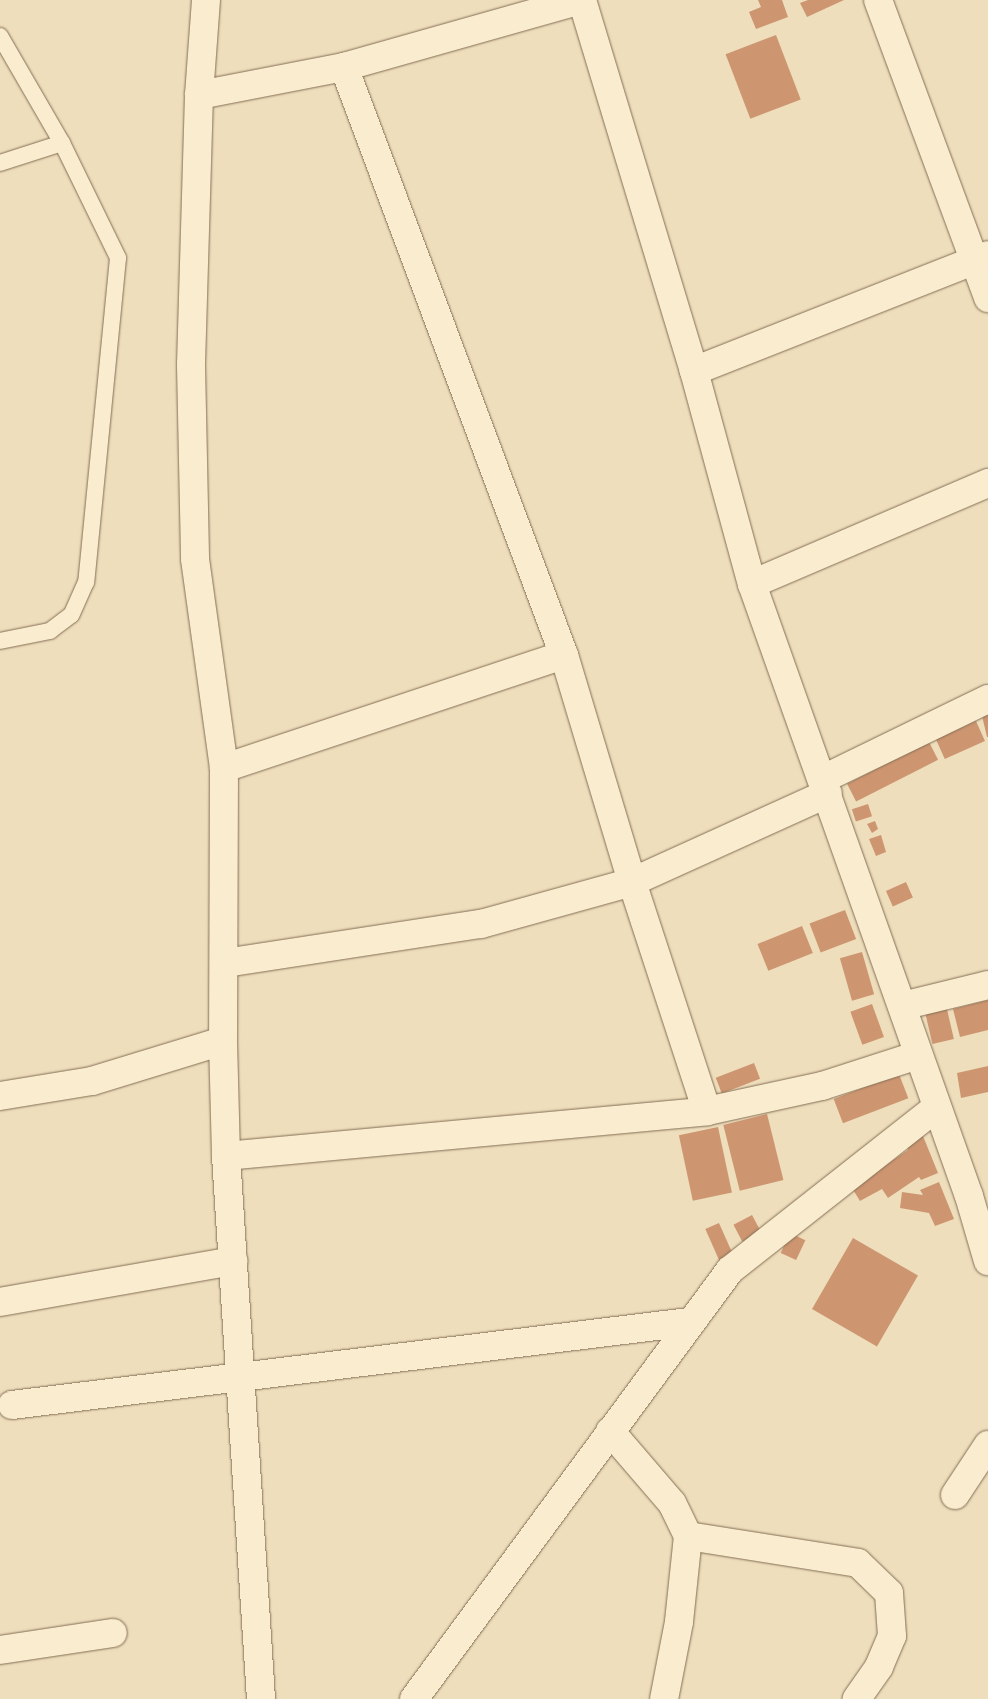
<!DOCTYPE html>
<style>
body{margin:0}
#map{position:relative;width:988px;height:1699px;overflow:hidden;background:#eedebc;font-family:Merriweather,serif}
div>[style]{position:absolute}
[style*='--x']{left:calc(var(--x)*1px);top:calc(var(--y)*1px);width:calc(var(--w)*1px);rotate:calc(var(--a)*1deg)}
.building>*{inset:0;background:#cd9671;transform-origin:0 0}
.roads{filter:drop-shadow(0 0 1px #856e55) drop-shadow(0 0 1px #856e55)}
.lane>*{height:16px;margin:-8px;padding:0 8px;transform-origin:8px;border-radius:8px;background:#f9eccf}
.street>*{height:28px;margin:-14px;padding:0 14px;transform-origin:14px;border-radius:14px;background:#f9eccf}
span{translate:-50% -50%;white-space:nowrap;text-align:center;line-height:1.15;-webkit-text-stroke:4px #f5e8cb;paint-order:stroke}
</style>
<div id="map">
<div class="building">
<div style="clip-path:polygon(758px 0,782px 0,788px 17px,756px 29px,749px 12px,761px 7px)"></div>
<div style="clip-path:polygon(808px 0,844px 0,807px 17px,800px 3px)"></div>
<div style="left:776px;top:35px;width:69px;height:54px;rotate:69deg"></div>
<div style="clip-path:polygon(988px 715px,988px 737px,987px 737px,982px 716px)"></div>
<div style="left:976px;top:721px;width:22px;height:44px;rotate:66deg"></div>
<div style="left:929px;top:742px;width:20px;height:92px;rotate:63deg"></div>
<div style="left:868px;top:804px;width:13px;height:17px;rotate:72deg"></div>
<div style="clip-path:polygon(875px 821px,878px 829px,872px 833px,867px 824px)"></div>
<div style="clip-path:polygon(881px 835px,886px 852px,876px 856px,869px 839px)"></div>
<div style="left:906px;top:882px;width:17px;height:22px;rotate:66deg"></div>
<div style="left:845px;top:910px;width:31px;height:38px;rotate:69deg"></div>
<div style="left:802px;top:926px;width:29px;height:48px;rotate:68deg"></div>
<div style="left:862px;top:952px;width:44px;height:23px;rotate:74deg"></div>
<div style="clip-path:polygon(988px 1000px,988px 1030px,960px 1037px,953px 1009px)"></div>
<div style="left:872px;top:1004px;width:35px;height:23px;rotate:70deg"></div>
<div style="left:946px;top:1005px;width:35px;height:22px;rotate:77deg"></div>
<div style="left:754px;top:1063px;width:17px;height:41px;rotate:69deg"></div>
<div style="clip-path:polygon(988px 1066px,988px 1092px,961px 1098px,957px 1073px)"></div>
<div style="left:899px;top:1074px;width:26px;height:70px;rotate:69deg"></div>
<div style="left:767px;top:1114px;width:68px;height:45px;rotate:76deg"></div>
<div style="left:718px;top:1127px;width:67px;height:40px;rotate:78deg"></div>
<div style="clip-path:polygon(923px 1136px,938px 1173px,921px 1180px,919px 1177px,888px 1198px,882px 1189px,860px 1201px,852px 1188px,908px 1150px,906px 1142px)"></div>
<div style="clip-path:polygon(939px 1182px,954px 1219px,935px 1226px,929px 1213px,900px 1208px,902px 1192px,923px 1195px,920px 1190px)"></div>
<div style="left:752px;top:1215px;width:19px;height:21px;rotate:62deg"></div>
<div style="left:719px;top:1223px;width:36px;height:15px;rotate:66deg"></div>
<div style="left:790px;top:1233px;width:17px;height:22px;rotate:25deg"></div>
<div style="left:853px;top:1238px;width:75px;height:82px;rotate:30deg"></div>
</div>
<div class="roads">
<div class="lane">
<div style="--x:0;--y:36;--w:124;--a:59.9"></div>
<div style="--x:62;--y:143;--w:128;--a:64"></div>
<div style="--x:118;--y:258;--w:326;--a:95.6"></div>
<div style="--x:86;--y:582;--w:36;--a:114"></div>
<div style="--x:71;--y:615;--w:26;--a:143"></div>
<div style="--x:50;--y:631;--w:51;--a:168.7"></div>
<div style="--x:0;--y:163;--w:65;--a:-17.9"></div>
</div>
<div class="street">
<div style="--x:206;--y:0;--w:95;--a:94.2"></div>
<div style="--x:199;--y:95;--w:270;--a:91.7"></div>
<div style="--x:191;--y:365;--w:194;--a:88.8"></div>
<div style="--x:195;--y:559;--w:211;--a:82.1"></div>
<div style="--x:224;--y:768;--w:273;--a:90.2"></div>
<div style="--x:223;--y:1041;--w:115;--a:88.5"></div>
<div style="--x:226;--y:1156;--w:544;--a:86.31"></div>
<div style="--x:582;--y:0;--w:388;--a:73.2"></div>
<div style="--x:694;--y:371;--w:221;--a:74.8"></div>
<div style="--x:752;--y:584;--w:649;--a:70.48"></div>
<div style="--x:969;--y:1196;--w:68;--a:73.7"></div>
<div style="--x:878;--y:0;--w:318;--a:69.7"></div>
<div style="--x:344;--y:67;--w:628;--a:69.49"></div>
<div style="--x:564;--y:655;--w:237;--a:73.3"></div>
<div style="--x:632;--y:882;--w:241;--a:71.9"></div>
<div style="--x:199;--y:95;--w:148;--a:-10.9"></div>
<div style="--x:344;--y:67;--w:246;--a:-15.8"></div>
<div style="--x:694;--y:371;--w:316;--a:-21.5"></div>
<div style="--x:752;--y:584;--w:257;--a:-23.2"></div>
<div style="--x:224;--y:768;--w:358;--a:-18.4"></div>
<div style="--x:823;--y:779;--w:183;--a:-25.9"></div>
<div style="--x:225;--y:963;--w:259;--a:-8.7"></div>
<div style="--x:481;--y:924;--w:157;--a:-15.5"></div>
<div style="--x:632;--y:882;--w:215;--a:-24.4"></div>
<div style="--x:902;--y:1006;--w:89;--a:-13.7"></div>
<div style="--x:0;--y:1096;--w:93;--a:-9.3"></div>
<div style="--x:92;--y:1081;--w:137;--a:-17"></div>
<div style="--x:226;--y:1156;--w:483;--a:-5.3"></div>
<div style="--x:707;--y:1111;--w:118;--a:-12.3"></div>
<div style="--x:822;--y:1086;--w:101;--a:-17.9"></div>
<div style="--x:0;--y:1302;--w:237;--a:-10"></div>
<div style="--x:12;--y:1405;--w:682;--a:-6.99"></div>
<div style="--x:610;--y:1431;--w:95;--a:49.3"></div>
<div style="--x:672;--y:1503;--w:37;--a:64"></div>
<div style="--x:688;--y:1536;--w:86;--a:96"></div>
<div style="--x:679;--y:1622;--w:78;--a:101"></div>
<div style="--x:955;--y:1495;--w:60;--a:-56.6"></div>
<div style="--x:688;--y:1536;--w:172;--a:9"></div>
<div style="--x:858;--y:1563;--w:43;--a:44.1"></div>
<div style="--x:889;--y:1593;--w:43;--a:86"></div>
<div style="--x:892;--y:1636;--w:34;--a:113"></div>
<div style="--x:879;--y:1667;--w:39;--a:125"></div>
<div style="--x:0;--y:1650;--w:114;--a:-8.6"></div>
<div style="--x:414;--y:1699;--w:533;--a:-53.62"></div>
<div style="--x:730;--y:1270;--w:262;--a:-38.2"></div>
</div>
</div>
</div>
